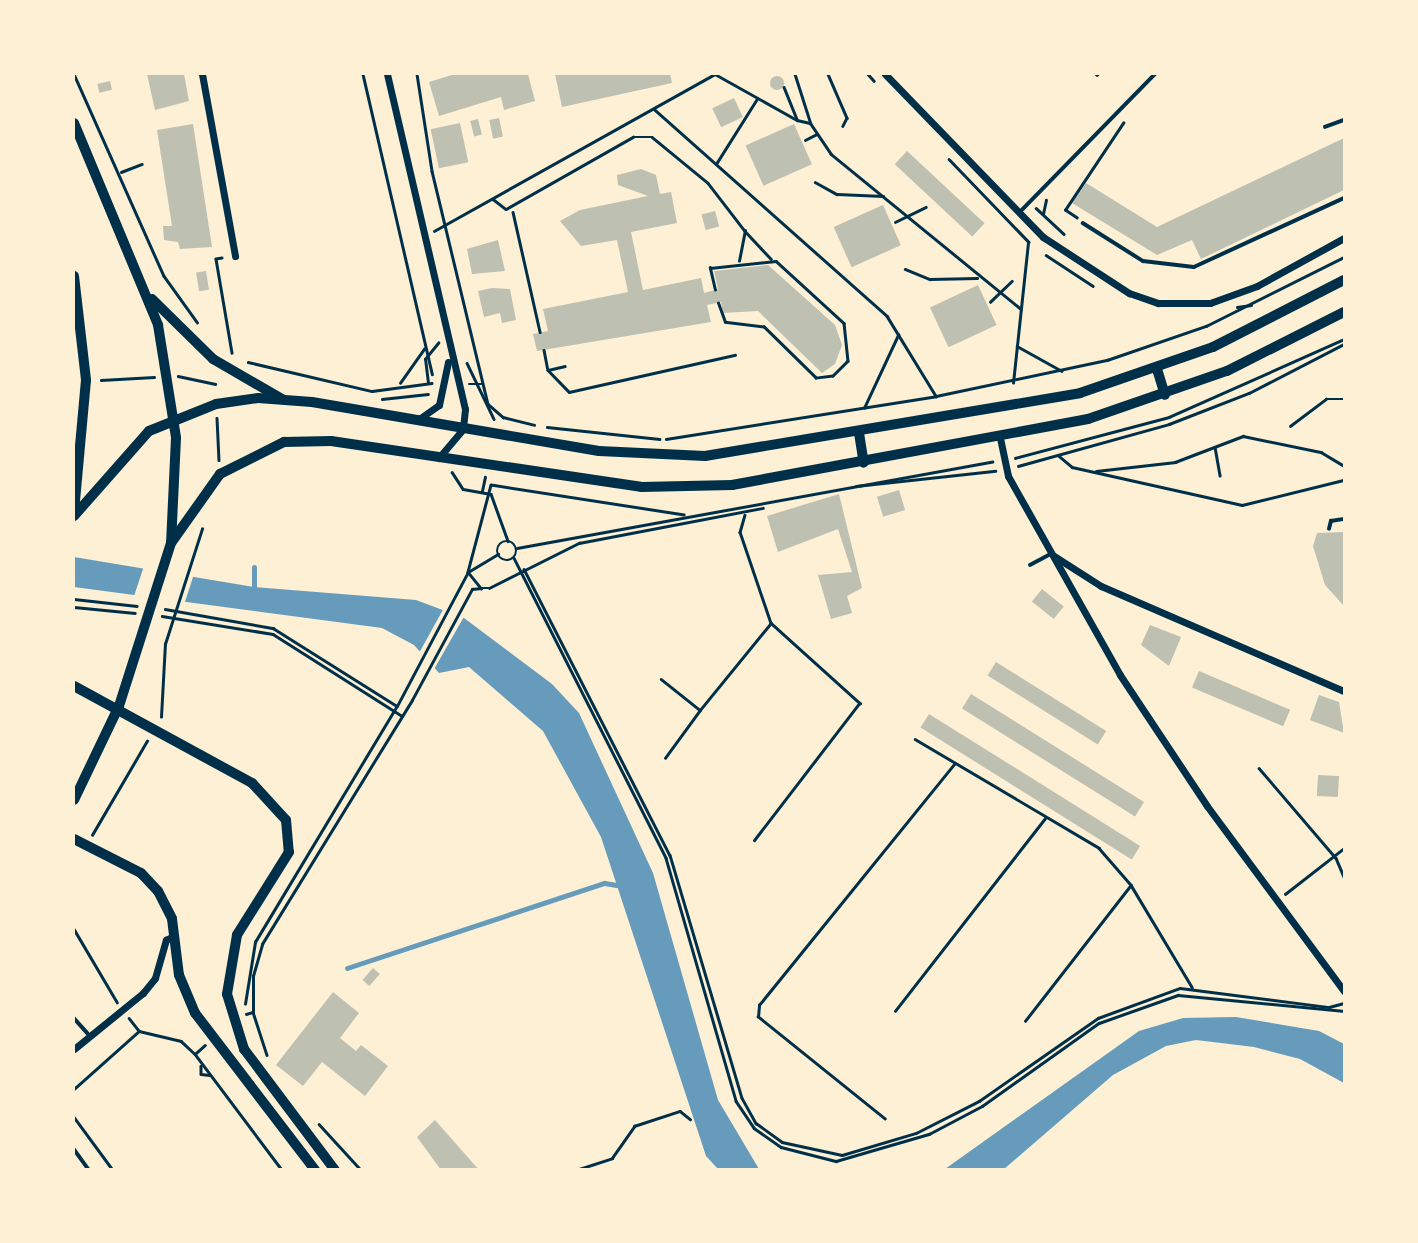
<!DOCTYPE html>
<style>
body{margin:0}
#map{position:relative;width:1418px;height:1243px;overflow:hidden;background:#fdf0d5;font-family:Ubuntu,sans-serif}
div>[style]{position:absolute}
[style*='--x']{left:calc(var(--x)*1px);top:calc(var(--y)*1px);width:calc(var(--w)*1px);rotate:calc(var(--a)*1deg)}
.water>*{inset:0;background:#669bbc}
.pier>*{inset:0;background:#fdf0d5}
.stream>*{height:5px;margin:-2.5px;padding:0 2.5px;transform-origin:2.5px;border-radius:2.5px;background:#669bbc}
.building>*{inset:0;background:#bec0b2;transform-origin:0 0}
.round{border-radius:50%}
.path>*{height:2.5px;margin:-1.25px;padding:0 1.25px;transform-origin:1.25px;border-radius:1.25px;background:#003049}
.path>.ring{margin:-1.25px;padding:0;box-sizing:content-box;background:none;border:2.5px solid #003049;border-radius:50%}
.service>*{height:3.5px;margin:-1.75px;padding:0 1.75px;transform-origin:1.75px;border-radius:1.75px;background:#003049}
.minor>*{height:7px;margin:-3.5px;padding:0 3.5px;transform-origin:3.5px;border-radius:3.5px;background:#003049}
.secondary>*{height:10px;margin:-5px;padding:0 5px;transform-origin:5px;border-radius:5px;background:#003049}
span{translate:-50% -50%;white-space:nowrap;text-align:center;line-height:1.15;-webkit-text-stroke:5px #fdf0d5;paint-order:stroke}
.frame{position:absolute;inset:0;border:75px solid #fdf0d5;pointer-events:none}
</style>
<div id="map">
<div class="water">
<div style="clip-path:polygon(74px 557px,254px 587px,416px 600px,464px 618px,552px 684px,579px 713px,653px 873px,718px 1100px,759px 1169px,718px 1169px,706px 1156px,601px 837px,543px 731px,469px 667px,439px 673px,414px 645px,382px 628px,74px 587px)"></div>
<div style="clip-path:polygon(1236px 1017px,1319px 1031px,1344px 1044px,1344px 1083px,1300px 1059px,1254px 1047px,1196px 1040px,1166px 1046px,1113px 1075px,1004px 1169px,945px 1169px,1139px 1031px,1183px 1018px)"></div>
</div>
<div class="pier">
<div style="clip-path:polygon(144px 566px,194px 574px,183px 608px,133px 599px)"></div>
<div style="clip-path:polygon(445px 606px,465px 615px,433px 671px,418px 655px)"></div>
</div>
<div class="stream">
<div style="--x:254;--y:592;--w:25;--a:-90"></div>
<div style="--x:347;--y:968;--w:271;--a:-18.3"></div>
<div style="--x:604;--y:883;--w:19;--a:9"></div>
</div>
<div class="building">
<div style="clip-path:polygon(147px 74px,184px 74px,189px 101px,155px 110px)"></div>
<div style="clip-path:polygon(455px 74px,528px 74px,535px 101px,504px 110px,501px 97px,439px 116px,429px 82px)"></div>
<div style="clip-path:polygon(555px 74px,670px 74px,672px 83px,562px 107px)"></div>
<div class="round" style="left:770px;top:76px;width:14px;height:14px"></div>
<div style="left:110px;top:81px;width:9px;height:13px;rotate:77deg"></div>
<div style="left:734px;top:98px;width:21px;height:24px;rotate:65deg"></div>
<div style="left:499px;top:118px;width:19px;height:10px;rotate:78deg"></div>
<div style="left:478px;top:119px;width:16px;height:8px;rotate:76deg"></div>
<div style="left:460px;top:123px;width:40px;height:30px;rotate:78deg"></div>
<div style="clip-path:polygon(193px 124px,212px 247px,180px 249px,178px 242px,164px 240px,163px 226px,172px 226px,157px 130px)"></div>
<div style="left:794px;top:124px;width:44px;height:53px;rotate:66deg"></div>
<div style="clip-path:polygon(1344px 138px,1344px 190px,1201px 259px,1192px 240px,1157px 255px,1072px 203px,1086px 183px,1157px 227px)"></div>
<div style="left:907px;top:151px;width:106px;height:18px;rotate:43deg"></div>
<div style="clip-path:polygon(641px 169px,656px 175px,660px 194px,671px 192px,677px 223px,631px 232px,643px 290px,701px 278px,704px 293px,718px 289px,714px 271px,768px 265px,835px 325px,842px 345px,835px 364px,822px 373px,758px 311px,723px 313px,721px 302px,707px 305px,711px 322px,537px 351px,533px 334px,548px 331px,543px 309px,628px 292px,617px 240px,581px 246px,560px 221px,580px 210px,648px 196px,618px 185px,617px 175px)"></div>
<div style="left:883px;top:205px;width:44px;height:54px;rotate:66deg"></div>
<div style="left:715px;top:211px;width:16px;height:14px;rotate:75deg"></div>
<div style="clip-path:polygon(498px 240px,505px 271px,472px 274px,467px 249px)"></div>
<div style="left:206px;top:271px;width:19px;height:10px;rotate:81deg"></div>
<div style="left:978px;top:285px;width:44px;height:53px;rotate:65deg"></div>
<div style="clip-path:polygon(492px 288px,510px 289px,516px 320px,502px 323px,500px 313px,484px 317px,478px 291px)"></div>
<div style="left:899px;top:490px;width:21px;height:23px;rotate:73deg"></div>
<div style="clip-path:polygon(839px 494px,862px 588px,847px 596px,852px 613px,831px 619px,818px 575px,852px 572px,838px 529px,778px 552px,767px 516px)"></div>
<div style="clip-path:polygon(1344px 532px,1344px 606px,1325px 585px,1313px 546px,1317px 533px)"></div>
<div style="left:1042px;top:589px;width:28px;height:16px;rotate:39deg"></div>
<div style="clip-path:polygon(1150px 625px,1181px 637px,1169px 666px,1141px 645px)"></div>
<div style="left:996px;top:662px;width:130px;height:16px;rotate:32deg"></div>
<div style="left:1199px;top:671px;width:99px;height:18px;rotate:23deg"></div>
<div style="left:971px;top:694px;width:204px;height:17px;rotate:32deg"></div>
<div style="clip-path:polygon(1319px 695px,1339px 702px,1344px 733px,1310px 720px)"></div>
<div style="left:929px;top:714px;width:249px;height:16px;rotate:32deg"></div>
<div style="left:1318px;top:775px;width:21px;height:21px;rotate:3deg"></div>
<div style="left:373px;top:968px;width:9px;height:16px;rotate:41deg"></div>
<div style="clip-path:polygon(333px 992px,359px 1013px,340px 1038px,356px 1051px,361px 1045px,388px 1066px,365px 1096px,322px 1062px,303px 1086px,276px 1065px)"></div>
<div style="clip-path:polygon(435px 1120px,479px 1170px,441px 1170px,417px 1137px)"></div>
</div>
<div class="path">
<div style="--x:74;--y:74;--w:221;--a:66"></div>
<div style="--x:164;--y:276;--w:57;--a:54.3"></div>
<div style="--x:363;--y:74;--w:308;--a:77"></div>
<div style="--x:417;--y:74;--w:98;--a:81.2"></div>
<div style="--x:432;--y:171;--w:240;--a:76.5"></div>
<div style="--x:488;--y:404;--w:20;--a:41"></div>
<div style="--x:795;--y:74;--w:52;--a:72.3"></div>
<div style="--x:811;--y:124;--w:36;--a:56"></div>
<div style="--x:831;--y:154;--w:245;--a:39.2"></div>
<div style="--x:828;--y:74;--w:48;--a:66.6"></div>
<div style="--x:847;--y:118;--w:9;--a:117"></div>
<div style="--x:868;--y:74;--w:9;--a:49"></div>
<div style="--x:784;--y:87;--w:35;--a:68"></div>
<div style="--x:797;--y:120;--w:13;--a:13"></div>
<div style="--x:654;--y:109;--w:312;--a:41.6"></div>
<div style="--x:887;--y:316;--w:94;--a:58.5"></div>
<div style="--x:805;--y:140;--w:13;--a:-27"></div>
<div style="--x:949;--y:159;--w:115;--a:46.1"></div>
<div style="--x:716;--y:164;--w:77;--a:-57.8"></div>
<div style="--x:121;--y:172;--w:22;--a:-21"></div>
<div style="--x:815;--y:182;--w:25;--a:29"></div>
<div style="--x:837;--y:194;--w:46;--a:2.5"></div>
<div style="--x:493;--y:199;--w:16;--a:38"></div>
<div style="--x:506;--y:209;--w:146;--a:-29.6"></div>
<div style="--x:633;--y:137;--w:19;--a:0"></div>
<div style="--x:652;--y:137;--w:72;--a:39.4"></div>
<div style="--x:708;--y:183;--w:61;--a:52.4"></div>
<div style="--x:1036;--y:208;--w:38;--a:43"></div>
<div style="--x:513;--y:212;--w:123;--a:77.3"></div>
<div style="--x:1043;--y:214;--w:14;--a:-78"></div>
<div style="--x:1077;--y:218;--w:14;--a:-146"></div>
<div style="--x:1065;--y:210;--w:105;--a:-56.3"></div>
<div style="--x:895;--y:222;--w:34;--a:-26"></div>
<div style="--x:434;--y:231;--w:322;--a:-29.2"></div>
<div style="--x:715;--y:74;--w:94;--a:29.3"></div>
<div style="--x:1046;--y:255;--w:56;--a:33.4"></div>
<div style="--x:222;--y:258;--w:6;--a:171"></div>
<div style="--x:216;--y:259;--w:95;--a:80.3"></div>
<div style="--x:739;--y:261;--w:31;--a:-79"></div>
<div style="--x:745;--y:231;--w:38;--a:47"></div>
<div style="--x:905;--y:269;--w:27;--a:22"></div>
<div style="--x:930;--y:279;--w:47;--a:-1.2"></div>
<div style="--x:715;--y:290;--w:23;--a:-103"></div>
<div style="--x:710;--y:268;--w:66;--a:-6.1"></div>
<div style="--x:776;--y:261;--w:92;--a:42.4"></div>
<div style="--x:844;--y:323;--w:38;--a:84"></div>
<div style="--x:848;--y:361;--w:21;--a:135"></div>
<div style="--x:833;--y:376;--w:17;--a:173"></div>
<div style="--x:816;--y:378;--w:73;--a:-135.6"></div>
<div style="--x:764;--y:327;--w:39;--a:-173"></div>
<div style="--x:725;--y:322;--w:20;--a:-110"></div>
<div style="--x:990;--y:302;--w:30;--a:-44"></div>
<div style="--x:1237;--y:307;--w:14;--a:-8"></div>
<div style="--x:1017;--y:346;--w:51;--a:29.1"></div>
<div style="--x:544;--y:350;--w:20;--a:79"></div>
<div style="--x:548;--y:370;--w:30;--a:46"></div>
<div style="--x:569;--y:392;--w:170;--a:-12.6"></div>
<div style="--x:248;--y:362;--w:127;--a:13.2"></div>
<div style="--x:372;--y:391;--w:60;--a:-7.7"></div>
<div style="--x:467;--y:363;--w:62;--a:64.3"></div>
<div style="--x:548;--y:370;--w:17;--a:-13"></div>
<div style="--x:178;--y:376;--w:38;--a:12"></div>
<div style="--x:101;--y:380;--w:53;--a:-3.2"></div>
<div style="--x:400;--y:383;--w:42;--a:-54.8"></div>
<div style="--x:428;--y:383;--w:24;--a:-97"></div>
<div style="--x:425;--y:359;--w:21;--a:-51"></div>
<div style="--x:1013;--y:383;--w:141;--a:-83.9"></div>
<div style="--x:469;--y:384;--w:14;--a:0"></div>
<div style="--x:382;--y:399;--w:46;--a:-6.2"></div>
<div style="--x:864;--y:408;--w:81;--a:-65"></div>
<div style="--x:503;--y:417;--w:32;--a:14"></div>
<div style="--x:217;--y:418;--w:42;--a:87.3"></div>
<div style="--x:1290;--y:426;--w:45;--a:-36.9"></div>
<div style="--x:1326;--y:399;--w:18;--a:0"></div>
<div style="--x:547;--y:427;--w:113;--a:6.1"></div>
<div style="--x:666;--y:439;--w:273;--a:-9"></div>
<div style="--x:936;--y:396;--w:175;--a:-11.9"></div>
<div style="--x:1107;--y:360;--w:105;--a:-19"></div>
<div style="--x:1206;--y:326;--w:154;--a:-26.6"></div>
<div style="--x:1215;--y:447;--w:29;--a:80"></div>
<div style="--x:1059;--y:456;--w:17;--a:40"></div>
<div style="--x:1072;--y:467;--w:174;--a:12.6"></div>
<div style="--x:1242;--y:505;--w:105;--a:-13.8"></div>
<div style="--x:1015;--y:458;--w:159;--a:-14.9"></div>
<div style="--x:1169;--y:417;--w:192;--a:-24"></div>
<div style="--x:1018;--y:466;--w:157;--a:-15.5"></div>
<div style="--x:1169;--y:424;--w:86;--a:-21.2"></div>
<div style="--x:1249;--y:393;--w:107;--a:-27.3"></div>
<div style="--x:1096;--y:471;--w:80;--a:-6.5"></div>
<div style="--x:1175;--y:462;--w:73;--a:-20.9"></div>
<div style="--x:1243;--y:436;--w:80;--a:11.6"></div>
<div style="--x:1321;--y:452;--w:27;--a:31"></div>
<div style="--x:452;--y:472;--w:20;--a:57"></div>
<div style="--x:463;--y:489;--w:28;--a:10"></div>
<div style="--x:491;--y:494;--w:50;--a:70.1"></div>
<div style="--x:856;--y:486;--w:140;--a:-6.2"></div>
<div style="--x:482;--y:491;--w:14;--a:-78"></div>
<div style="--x:684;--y:515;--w:195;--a:-171.2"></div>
<div style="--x:491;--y:485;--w:90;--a:104.8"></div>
<div style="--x:468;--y:572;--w:21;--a:51"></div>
<div style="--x:481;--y:588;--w:8;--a:0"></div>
<div style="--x:489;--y:588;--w:101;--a:-26.6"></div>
<div style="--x:579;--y:543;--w:187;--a:-10.8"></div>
<div style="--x:745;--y:515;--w:18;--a:106"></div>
<div style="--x:740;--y:532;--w:96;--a:71.2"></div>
<div style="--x:771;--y:623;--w:120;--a:42"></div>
<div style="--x:860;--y:703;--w:173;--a:127.5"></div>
<div class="ring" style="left:497px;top:541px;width:17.5px;height:17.5px"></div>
<div style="--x:517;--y:548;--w:483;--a:-10.3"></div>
<div style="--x:514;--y:558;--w:336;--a:63.1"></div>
<div style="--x:666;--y:858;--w:253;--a:73.9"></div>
<div style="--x:736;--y:1101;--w:32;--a:56"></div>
<div style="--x:754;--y:1128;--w:33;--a:35"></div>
<div style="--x:781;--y:1147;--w:57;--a:14.3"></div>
<div style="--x:836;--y:1161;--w:97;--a:-16.2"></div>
<div style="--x:929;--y:1134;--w:60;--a:-27.8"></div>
<div style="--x:982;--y:1106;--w:143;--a:-35.4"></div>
<div style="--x:1099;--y:1023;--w:84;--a:-19.5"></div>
<div style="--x:1178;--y:995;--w:167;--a:5.5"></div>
<div style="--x:524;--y:569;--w:321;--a:63"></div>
<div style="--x:670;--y:855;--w:253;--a:73.5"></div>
<div style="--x:742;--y:1098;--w:29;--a:61"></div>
<div style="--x:756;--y:1123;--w:32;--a:36"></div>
<div style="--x:782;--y:1142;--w:61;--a:12.2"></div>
<div style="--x:842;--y:1155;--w:77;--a:-16.6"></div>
<div style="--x:916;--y:1133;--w:71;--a:-26.9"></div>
<div style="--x:979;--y:1101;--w:145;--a:-34.9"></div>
<div style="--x:1098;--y:1018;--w:87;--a:-20.1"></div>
<div style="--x:1180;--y:988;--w:150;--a:7.3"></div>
<div style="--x:1329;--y:1007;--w:16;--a:-15"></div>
<div style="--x:74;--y:599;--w:63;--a:6.3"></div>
<div style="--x:74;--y:607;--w:61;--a:5.6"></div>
<div style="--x:165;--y:609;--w:110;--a:10"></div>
<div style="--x:273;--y:628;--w:146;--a:32.2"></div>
<div style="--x:397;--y:706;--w:152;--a:-62.1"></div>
<div style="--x:468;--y:572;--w:35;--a:-31"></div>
<div style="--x:162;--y:616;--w:112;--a:9.2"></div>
<div style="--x:273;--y:634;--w:153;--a:32.4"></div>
<div style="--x:661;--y:679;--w:50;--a:38.5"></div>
<div style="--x:700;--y:710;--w:112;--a:-50.8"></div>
<div style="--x:161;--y:717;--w:73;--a:-86.9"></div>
<div style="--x:165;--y:644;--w:121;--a:-72.2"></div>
<div style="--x:915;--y:739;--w:214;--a:30.6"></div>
<div style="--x:1099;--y:848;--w:49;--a:49.1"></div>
<div style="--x:665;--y:758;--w:59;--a:-53.9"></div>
<div style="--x:1259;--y:768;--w:118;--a:49.5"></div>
<div style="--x:1336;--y:858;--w:21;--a:67"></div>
<div style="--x:92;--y:835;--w:109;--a:-59.7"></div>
<div style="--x:1285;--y:894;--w:75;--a:-37.9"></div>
<div style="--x:74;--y:929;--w:85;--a:59.5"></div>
<div style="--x:245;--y:1004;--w:63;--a:-80.8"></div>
<div style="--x:255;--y:942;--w:275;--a:-59"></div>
<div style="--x:895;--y:1011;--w:244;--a:-52.1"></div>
<div style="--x:253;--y:1012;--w:45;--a:72"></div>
<div style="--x:246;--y:1014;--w:7;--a:-16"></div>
<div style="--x:253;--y:1012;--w:36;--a:-90"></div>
<div style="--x:253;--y:976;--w:33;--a:-74"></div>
<div style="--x:262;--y:944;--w:286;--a:-58.4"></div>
<div style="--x:412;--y:700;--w:126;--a:-61.6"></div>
<div style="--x:472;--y:589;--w:9;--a:-6"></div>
<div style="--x:129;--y:1018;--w:16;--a:52"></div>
<div style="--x:139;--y:1031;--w:43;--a:13.4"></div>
<div style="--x:181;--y:1041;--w:19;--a:43"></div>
<div style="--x:195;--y:1054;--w:13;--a:-42"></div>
<div style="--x:1025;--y:1021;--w:172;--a:-52.1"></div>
<div style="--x:1131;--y:885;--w:119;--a:59.1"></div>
<div style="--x:195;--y:1054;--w:145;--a:53.1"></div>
<div style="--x:201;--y:1066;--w:8;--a:90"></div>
<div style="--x:201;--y:1074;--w:8;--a:7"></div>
<div style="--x:74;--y:1089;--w:87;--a:-41.7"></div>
<div style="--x:74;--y:1117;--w:66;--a:53.7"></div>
<div style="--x:885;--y:1119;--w:163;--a:-141.2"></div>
<div style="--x:758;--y:1017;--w:12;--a:-85"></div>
<div style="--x:759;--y:1005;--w:311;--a:-51"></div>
<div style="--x:319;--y:1124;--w:62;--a:47.6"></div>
<div style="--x:576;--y:1170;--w:38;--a:-18"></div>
<div style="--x:612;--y:1158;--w:39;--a:-55"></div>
<div style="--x:634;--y:1126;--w:48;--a:-18.1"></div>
<div style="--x:680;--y:1111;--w:13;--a:39"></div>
</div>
<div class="service">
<div style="--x:1097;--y:75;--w:1;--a:-45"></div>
<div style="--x:1325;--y:127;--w:20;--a:-20"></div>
<div style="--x:1020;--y:212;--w:193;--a:-45.6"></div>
<div style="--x:1083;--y:223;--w:71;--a:32.3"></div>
<div style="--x:1143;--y:261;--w:51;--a:6.7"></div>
<div style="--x:1194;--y:267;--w:165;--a:-24.7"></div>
<div style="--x:1329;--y:529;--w:8;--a:-76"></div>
<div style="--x:1331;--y:521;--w:13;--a:-9"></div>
<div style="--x:1030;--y:565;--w:24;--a:-28"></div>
<div style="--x:74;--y:1018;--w:24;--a:48"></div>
<div style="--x:74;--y:1149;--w:26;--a:54"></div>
</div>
<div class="minor">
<div style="--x:202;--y:74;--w:185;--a:79.7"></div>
<div style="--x:387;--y:74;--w:344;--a:76.9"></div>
<div style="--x:465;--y:409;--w:20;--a:96"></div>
<div style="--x:463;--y:429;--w:38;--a:130"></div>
<div style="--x:885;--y:74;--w:227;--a:45.9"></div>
<div style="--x:1043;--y:237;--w:103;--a:33.1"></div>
<div style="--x:1129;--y:293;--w:31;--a:19"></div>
<div style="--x:1158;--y:303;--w:52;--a:0"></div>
<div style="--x:1210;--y:303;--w:50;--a:-19.9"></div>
<div style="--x:1257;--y:286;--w:99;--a:-28.9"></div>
<div style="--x:419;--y:419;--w:24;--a:-35"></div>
<div style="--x:439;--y:405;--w:44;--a:-78.2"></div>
<div style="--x:1000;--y:438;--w:39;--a:78"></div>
<div style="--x:1008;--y:476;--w:228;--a:60.6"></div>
<div style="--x:1120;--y:675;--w:157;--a:56.4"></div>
<div style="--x:1207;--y:806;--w:230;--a:53.5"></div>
<div style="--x:1054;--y:556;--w:56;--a:32.6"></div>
<div style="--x:1101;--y:586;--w:265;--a:23.4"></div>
<div style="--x:74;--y:1049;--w:89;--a:-39.1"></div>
<div style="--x:143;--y:993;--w:19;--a:-51"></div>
<div style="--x:155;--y:978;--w:40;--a:-74"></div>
<div style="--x:166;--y:940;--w:10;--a:-29"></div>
</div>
<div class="secondary">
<div style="--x:74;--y:123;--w:219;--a:67.4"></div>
<div style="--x:158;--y:325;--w:114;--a:80.9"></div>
<div style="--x:176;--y:438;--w:105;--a:92.7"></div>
<div style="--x:171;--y:543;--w:171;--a:107.7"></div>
<div style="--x:119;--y:706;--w:104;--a:115.6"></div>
<div style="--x:74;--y:276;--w:105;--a:83.4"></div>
<div style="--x:86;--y:380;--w:134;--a:95.2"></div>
<div style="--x:152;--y:299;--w:86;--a:44.5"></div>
<div style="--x:213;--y:359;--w:80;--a:30.1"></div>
<div style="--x:1157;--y:369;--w:27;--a:73"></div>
<div style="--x:859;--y:433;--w:30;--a:81"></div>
<div style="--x:74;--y:516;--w:113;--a:-48.6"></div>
<div style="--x:149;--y:431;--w:72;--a:-21.9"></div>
<div style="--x:216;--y:404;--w:42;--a:-8.1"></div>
<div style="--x:258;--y:398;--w:54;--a:4.2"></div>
<div style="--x:312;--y:402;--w:291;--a:9.7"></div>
<div style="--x:599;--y:451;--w:106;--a:2.7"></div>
<div style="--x:705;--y:456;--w:380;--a:-9.5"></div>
<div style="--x:1080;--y:393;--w:141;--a:-19.1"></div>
<div style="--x:1213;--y:347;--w:147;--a:-27.1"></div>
<div style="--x:171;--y:543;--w:85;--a:-54.6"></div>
<div style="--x:220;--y:474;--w:72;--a:-26.6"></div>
<div style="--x:284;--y:442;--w:47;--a:-1.2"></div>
<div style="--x:331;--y:441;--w:313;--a:8.4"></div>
<div style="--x:641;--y:487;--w:91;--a:-1.3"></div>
<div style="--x:732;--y:485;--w:362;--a:-10.5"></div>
<div style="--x:1088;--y:419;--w:147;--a:-19.1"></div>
<div style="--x:1227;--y:371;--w:131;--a:-26.8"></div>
<div style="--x:74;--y:686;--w:203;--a:28.6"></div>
<div style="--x:252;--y:783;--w:50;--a:47.4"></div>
<div style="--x:286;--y:820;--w:32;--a:85"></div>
<div style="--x:289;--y:852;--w:98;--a:122.1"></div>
<div style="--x:237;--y:935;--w:60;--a:99.6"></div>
<div style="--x:227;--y:994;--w:58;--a:72.8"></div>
<div style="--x:244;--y:1049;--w:151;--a:53.1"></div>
<div style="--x:74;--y:839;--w:75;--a:26.9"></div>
<div style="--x:141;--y:873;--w:25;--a:47"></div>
<div style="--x:158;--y:891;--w:31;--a:63"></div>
<div style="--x:172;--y:919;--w:56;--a:82.9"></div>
<div style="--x:179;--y:975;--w:41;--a:67.2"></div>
<div style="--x:195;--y:1013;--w:198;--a:52.6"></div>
</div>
<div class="frame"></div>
</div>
